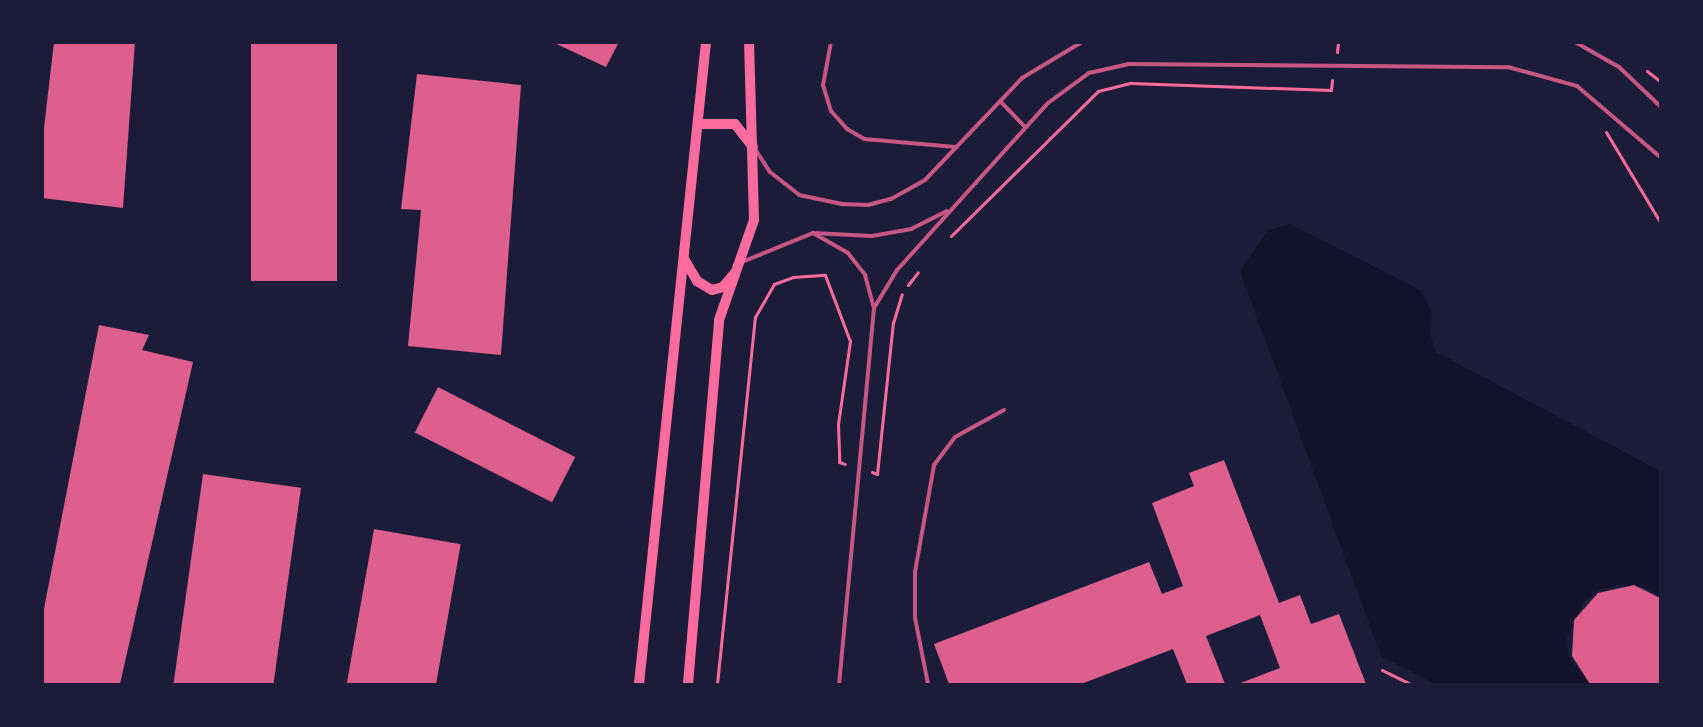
<!DOCTYPE html>
<style>
body{margin:0}
#map{position:relative;width:1703px;height:727px;overflow:hidden;background:#1b1b3a;font-family:"Zilla Slab",serif}
div>[style]{position:absolute}
[style*='--x']{left:calc(var(--x)*1px);top:calc(var(--y)*1px);width:calc(var(--w)*1px);rotate:calc(var(--a)*1deg)}
.water>*{inset:0;background:#12122b}
.building>*{inset:0;background:#dd5f8e;transform-origin:0 0}
.path>*{height:3px;margin:-1.5px;padding:0 1.5px;transform-origin:1.5px;border-radius:1.5px;background:#ff6b9d}
.service>*{height:4px;margin:-2px;padding:0 2px;transform-origin:2px;border-radius:2px;background:#c65784}
.secondary>*{height:10px;margin:-5px;padding:0 5px;transform-origin:5px;border-radius:5px;background:#ff6b9d}
span{translate:-50% -50%;white-space:nowrap;text-align:center;line-height:1.15;-webkit-text-stroke:5px #1b1b3a;paint-order:stroke}
.frame{position:absolute;inset:0;border:44px solid #1b1b3a;pointer-events:none}
</style>
<div id="map">
<div class="water">
<div style="clip-path:polygon(1290px 224px,1420px 290px,1432px 312px,1430px 335px,1436px 352px,1660px 471px,1660px 595px,1643px 587px,1617px 585px,1599px 590px,1583px 603px,1567px 638px,1568px 656px,1589px 684px,1435px 684px,1381px 656px,1240px 271px,1268px 230px)"></div>
</div>
<div class="building">
<div style="clip-path:polygon(54px 42px,135px 42px,123px 208px,42px 198px,42px 145px)"></div>
<div style="left:251px;top:42px;width:86px;height:239px"></div>
<div style="clip-path:polygon(552px 42px,619px 42px,606px 67px)"></div>
<div style="clip-path:polygon(417px 74px,521px 85px,501px 355px,408px 346px,421px 210px,401px 209px)"></div>
<div style="clip-path:polygon(99px 325px,149px 335px,142px 350px,193px 362px,120px 684px,42px 684px,42px 619px)"></div>
<div style="left:438px;top:387px;width:154px;height:51px;rotate:27deg"></div>
<div style="clip-path:polygon(1224px 460px,1279px 603px,1300px 595px,1311px 624px,1339px 614px,1366px 684px,1238px 684px,1280px 668px,1260px 615px,1206px 636px,1225px 684px,1187px 684px,1173px 649px,1081px 684px,949px 684px,934px 644px,1149px 562px,1162px 594px,1183px 586px,1152px 503px,1194px 486px,1189px 473px)"></div>
<div style="left:203px;top:474px;width:99px;height:211px;rotate:8deg"></div>
<div style="left:374px;top:529px;width:88px;height:156px;rotate:10deg"></div>
<div style="clip-path:polygon(1634px 585px,1660px 598px,1660px 684px,1590px 684px,1572px 656px,1574px 620px,1598px 593px)"></div>
</div>
<div class="path">
<div style="--x:1337;--y:52;--w:10;--a:-84"></div>
<div style="--x:1647;--y:71;--w:16;--a:38"></div>
<div style="--x:1606;--y:132;--w:105;--a:59"></div>
<div style="--x:951;--y:236;--w:206;--a:-44.6"></div>
<div style="--x:1098;--y:91;--w:33;--a:-14"></div>
<div style="--x:1130;--y:83;--w:201;--a:2"></div>
<div style="--x:1331;--y:90;--w:10;--a:-84"></div>
<div style="--x:908;--y:285;--w:16;--a:-52"></div>
<div style="--x:872;--y:472;--w:5;--a:22"></div>
<div style="--x:877;--y:474;--w:152;--a:-84"></div>
<div style="--x:893;--y:323;--w:30;--a:-73"></div>
<div style="--x:1382;--y:670;--w:32;--a:26"></div>
<div style="--x:717;--y:684;--w:369;--a:-84.1"></div>
<div style="--x:755;--y:317;--w:38;--a:-60"></div>
<div style="--x:774;--y:284;--w:20;--a:-20"></div>
<div style="--x:793;--y:277;--w:32;--a:-4"></div>
<div style="--x:825;--y:275;--w:71;--a:69.3"></div>
<div style="--x:850;--y:341;--w:84;--a:98.2"></div>
<div style="--x:838;--y:424;--w:38;--a:88"></div>
<div style="--x:839;--y:462;--w:6;--a:18"></div>
</div>
<div class="service">
<div style="--x:831;--y:42;--w:44;--a:100.5"></div>
<div style="--x:823;--y:85;--w:27;--a:73"></div>
<div style="--x:831;--y:111;--w:24;--a:48"></div>
<div style="--x:847;--y:129;--w:20;--a:30"></div>
<div style="--x:864;--y:139;--w:92;--a:5"></div>
<div style="--x:1575;--y:42;--w:51;--a:29.6"></div>
<div style="--x:1619;--y:67;--w:57;--a:43.6"></div>
<div style="--x:1000;--y:101;--w:36;--a:46"></div>
<div style="--x:755;--y:149;--w:27;--a:57"></div>
<div style="--x:770;--y:172;--w:37;--a:38"></div>
<div style="--x:799;--y:195;--w:44;--a:11.8"></div>
<div style="--x:842;--y:204;--w:26;--a:2"></div>
<div style="--x:868;--y:205;--w:24;--a:-15"></div>
<div style="--x:891;--y:199;--w:39;--a:-29"></div>
<div style="--x:925;--y:180;--w:141;--a:-46.4"></div>
<div style="--x:1022;--y:78;--w:70;--a:-31"></div>
<div style="--x:813;--y:233;--w:40;--a:29.7"></div>
<div style="--x:848;--y:253;--w:28;--a:52"></div>
<div style="--x:865;--y:275;--w:34;--a:75"></div>
<div style="--x:874;--y:308;--w:378;--a:95.3"></div>
<div style="--x:742;--y:262;--w:77;--a:-22.2"></div>
<div style="--x:813;--y:233;--w:59;--a:2.9"></div>
<div style="--x:872;--y:236;--w:40;--a:-10"></div>
<div style="--x:911;--y:229;--w:40;--a:-26.6"></div>
<div style="--x:874;--y:308;--w:44;--a:-58.8"></div>
<div style="--x:897;--y:270;--w:225;--a:-47.9"></div>
<div style="--x:1048;--y:103;--w:51;--a:-36.2"></div>
<div style="--x:1089;--y:73;--w:41;--a:-12.7"></div>
<div style="--x:1129;--y:64;--w:379;--a:0.5"></div>
<div style="--x:1508;--y:67;--w:72;--a:15.4"></div>
<div style="--x:1577;--y:86;--w:109;--a:40.5"></div>
<div style="--x:928;--y:684;--w:67;--a:-101.1"></div>
<div style="--x:915;--y:618;--w:46;--a:-90"></div>
<div style="--x:915;--y:572;--w:109;--a:-79.9"></div>
<div style="--x:934;--y:465;--w:35;--a:-53"></div>
<div style="--x:955;--y:437;--w:56;--a:-28.9"></div>
</div>
<div class="secondary">
<div style="--x:698;--y:124;--w:37;--a:0"></div>
<div style="--x:735;--y:124;--w:29;--a:52"></div>
<div style="--x:684;--y:259;--w:26;--a:59"></div>
<div style="--x:697;--y:281;--w:17;--a:31"></div>
<div style="--x:712;--y:290;--w:11;--a:-15"></div>
<div style="--x:723;--y:287;--w:17;--a:-50"></div>
<div style="--x:639;--y:684;--w:645;--a:-84.04"></div>
<div style="--x:688;--y:684;--w:365;--a:-85.1"></div>
<div style="--x:719;--y:320;--w:106;--a:-70.7"></div>
<div style="--x:754;--y:220;--w:178;--a:-91.6"></div>
</div>
<div class="frame"></div>
</div>
